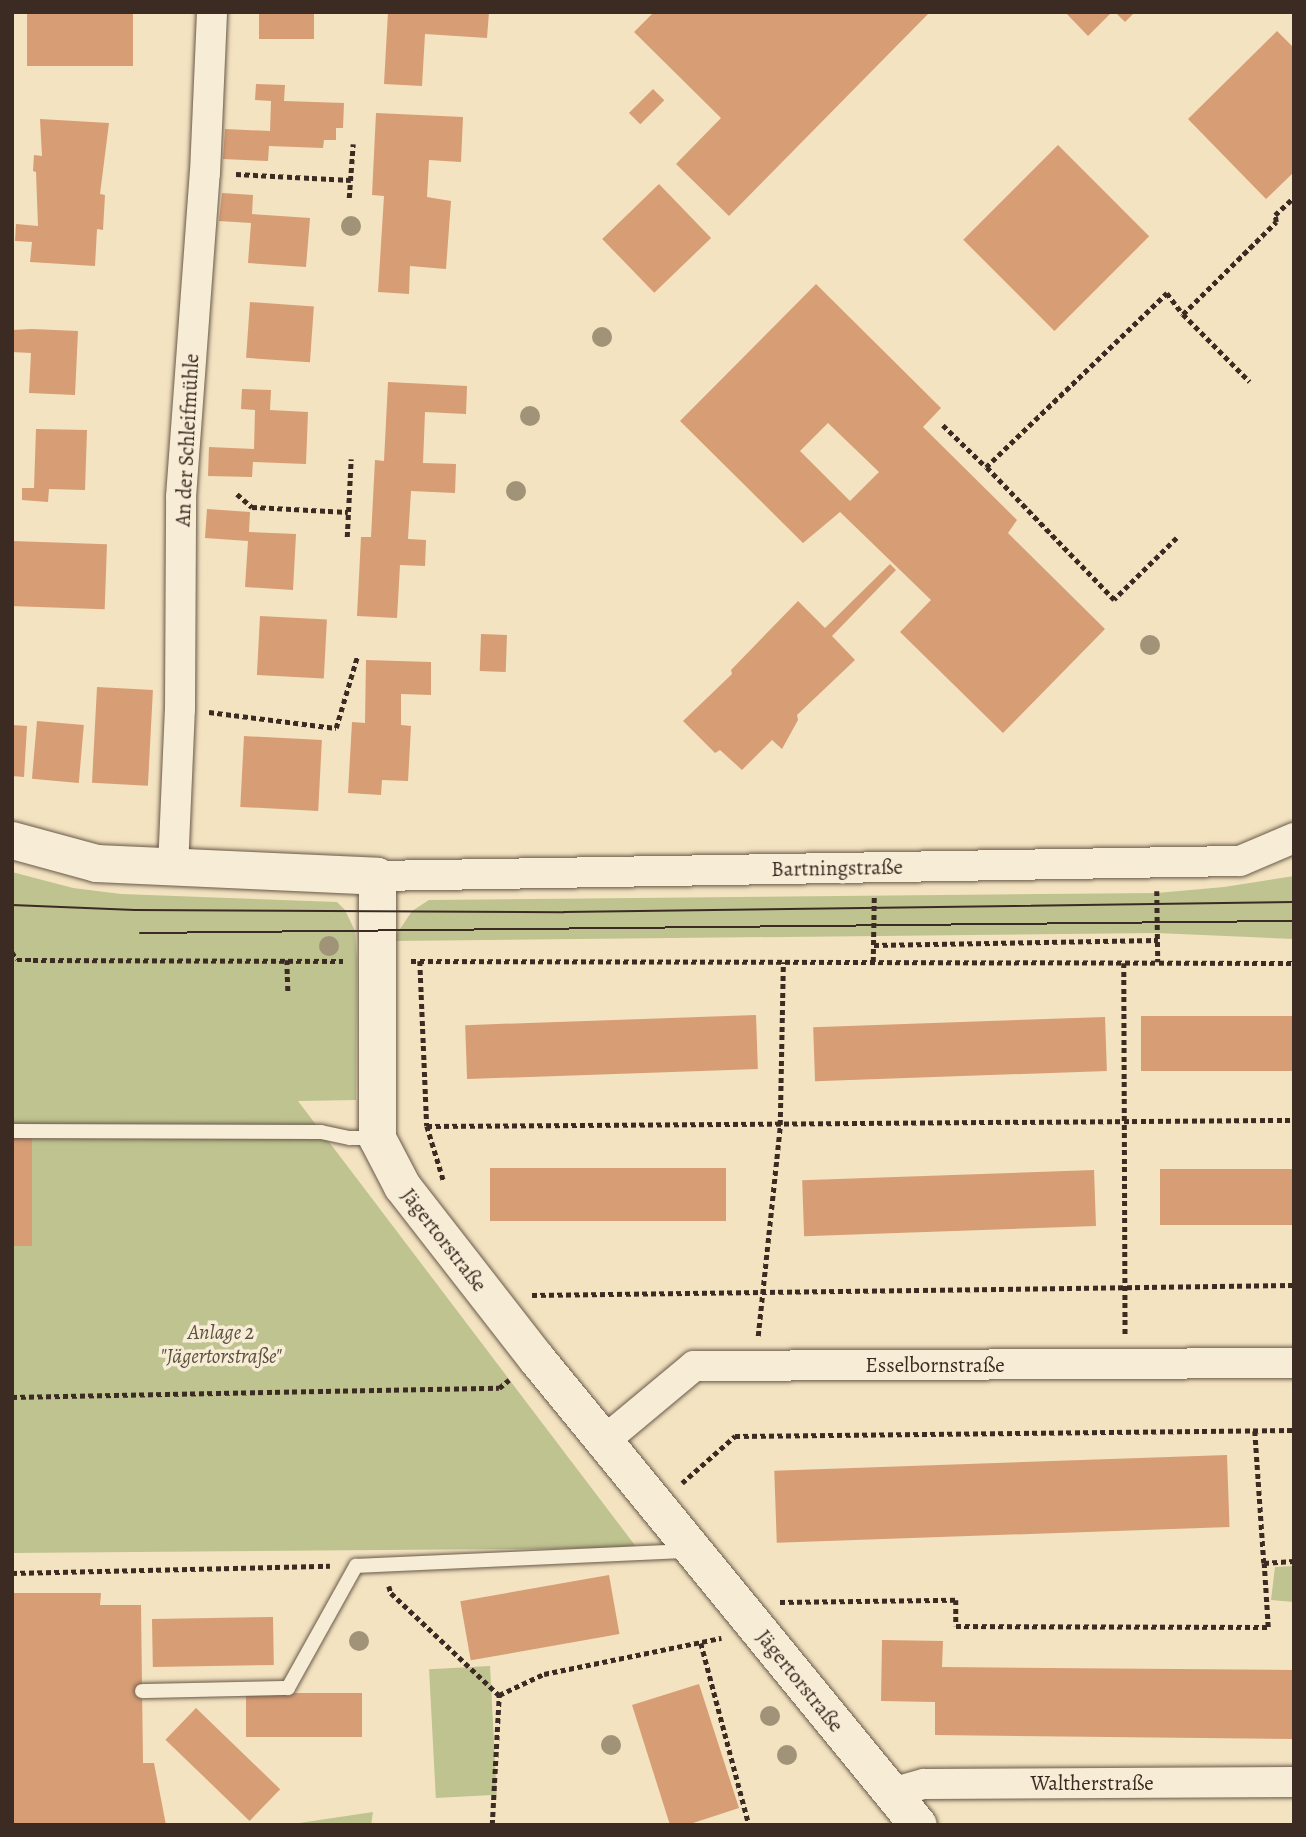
<!DOCTYPE html>
<meta charset="utf-8">
<style>
body{margin:0}
#map{position:relative;width:1306px;height:1837px;overflow:hidden;background:#f3e3c0;font-family:Alegreya,serif}
div>[style]{position:absolute}
[style*='--x']{left:calc(var(--x)*1px);top:calc(var(--y)*1px);width:calc(var(--w)*1px);rotate:calc(var(--a)*1deg)}
.green>*{inset:0;background:#bec390;transform-origin:0 0}
.building>*{inset:0;background:#d79d75;transform-origin:0 0}
.path>*{height:4.5px;margin-top:-2.25px;transform-origin:0;background:repeating-linear-gradient(90deg,#3b2b23 0 5px,transparent 0 8.5px)}
.roads{filter:drop-shadow(0 0 2px #69594a) drop-shadow(0 0 2px #69594a)}
.service>*{height:14px;margin:-7px;padding:0 7px;transform-origin:7px;border-radius:7px;background:#f7edd6}
.minor>*{height:30px;margin:-15px;padding:0 15px;transform-origin:15px;border-radius:15px;background:#f7edd6}
.tertiary>*{height:37px;margin:-18.5px;padding:0 18.5px;transform-origin:18.5px;border-radius:18.5px;background:#f7edd6}
.tram>*{height:2px;margin:-1px;padding:0 1px;transform-origin:1px;border-radius:1px;background:#3b2b23}
.trees>*{width:20px;height:20px;margin:-10px;border-radius:50%;background:#a09378}
span{translate:-50% -50%;white-space:nowrap;text-align:center;line-height:1.15;-webkit-text-stroke:7px #f7edd6;paint-order:stroke}
.street-label{font-size:21px;color:#3b2b23}
.park-label{font-size:21px;color:#5c513e;font-style:italic}
.frame{position:absolute;inset:0;border:14px solid #3b2b23;pointer-events:none}
</style>
<div id="map">
<div class="green">
<div style="clip-path:polygon(12px 872px,73px 888px,121px 894px,337px 902px,345px 910px,355px 931px,357px 960px,356px 1100px,298px 1101px,637px 1548px,12px 1553px)"></div>
<div style="clip-path:polygon(1294px 876px,1294px 939px,1157px 933px,392px 941px,412px 911px,429px 900px,1157px 893px,1224px 887px)"></div>
<div style="clip-path:polygon(1294px 1566px,1294px 1602px,1271px 1600px,1275px 1567px)"></div>
<div style="left:490px;top:1666px;width:129px;height:61px;rotate:87deg"></div>
<div style="clip-path:polygon(373px 1812px,371px 1825px,286px 1825px)"></div>
</div>
<div class="building">
<div style="left:27px;top:12px;width:106px;height:54px"></div>
<div style="left:259px;top:12px;width:55px;height:27px"></div>
<div style="clip-path:polygon(388px 12px,489px 12px,487px 38px,425px 34px,422px 86px,384px 84px)"></div>
<div style="clip-path:polygon(654px 12px,930px 12px,729px 216px,676px 164px,721px 118px,634px 32px)"></div>
<div style="clip-path:polygon(1065px 12px,1112px 12px,1088px 36px)"></div>
<div style="clip-path:polygon(1115px 12px,1135px 12px,1125px 22px)"></div>
<div style="clip-path:polygon(1277px 31px,1294px 48px,1294px 172px,1266px 199px,1188px 119px)"></div>
<div style="clip-path:polygon(256px 84px,285px 85px,284px 101px,344px 103px,343px 128px,336px 128px,336px 140px,324px 140px,323px 148px,269px 146px,268px 161px,223px 159px,225px 129px,270px 131px,271px 101px,255px 100px)"></div>
<div style="left:653px;top:89px;width:16px;height:34px;rotate:45deg"></div>
<div style="clip-path:polygon(376px 113px,463px 117px,461px 162px,429px 160px,427px 197px,451px 201px,446px 269px,410px 266px,409px 294px,378px 292px,384px 196px,372px 195px)"></div>
<div style="clip-path:polygon(40px 119px,109px 123px,100px 194px,105px 195px,103px 230px,97px 229px,95px 266px,30px 262px,32px 242px,15px 241px,16px 224px,38px 226px,36px 172px,33px 171px,34px 155px,42px 156px)"></div>
<div style="left:1058px;top:145px;width:129px;height:134px;rotate:45deg"></div>
<div style="left:659px;top:184px;width:75px;height:79px;rotate:46deg"></div>
<div style="clip-path:polygon(222px 193px,253px 195px,252px 214px,310px 218px,306px 267px,248px 263px,251px 223px,219px 221px)"></div>
<div style="clip-path:polygon(evenodd,816px 284px,941px 408px,923px 427px,1017px 520px,1008px 533px,1105px 629px,1003px 733px,900px 632px,931px 600px,840px 512px,803px 543px,680px 421px,816px 284px,828px 423px,879px 472px,850px 501px,800px 451px,828px 423px)"></div>
<div style="left:250px;top:302px;width:64px;height:56px;rotate:4deg"></div>
<div style="clip-path:polygon(32px 329px,78px 331px,75px 395px,29px 393px,31px 353px,12px 352px,12px 330px)"></div>
<div style="clip-path:polygon(388px 382px,467px 386px,466px 414px,425px 412px,423px 463px,456px 464px,455px 493px,411px 491px,408px 539px,426px 540px,425px 566px,400px 565px,397px 618px,357px 616px,361px 537px,371px 537px,375px 460px,384px 461px)"></div>
<div style="clip-path:polygon(242px 389px,271px 390px,270px 410px,308px 412px,306px 464px,253px 462px,252px 477px,208px 476px,209px 447px,254px 449px,255px 410px,241px 409px)"></div>
<div style="clip-path:polygon(36px 429px,87px 430px,85px 490px,49px 489px,48px 502px,22px 500px,22px 488px,34px 488px)"></div>
<div style="clip-path:polygon(207px 509px,250px 512px,249px 532px,296px 534px,293px 590px,245px 587px,248px 541px,205px 538px)"></div>
<div style="left:12px;top:541px;width:95px;height:65px;rotate:2deg"></div>
<div style="clip-path:polygon(890px 564px,896px 570px,832px 636px,855px 660px,797px 715px,798px 720px,782px 749px,772px 740px,742px 770px,720px 750px,715px 753px,683px 721px,732px 674px,731px 670px,798px 601px,825px 628px)"></div>
<div style="left:260px;top:616px;width:67px;height:59px;rotate:3deg"></div>
<div style="left:481px;top:634px;width:26px;height:37px;rotate:2deg"></div>
<div style="clip-path:polygon(366px 660px,431px 662px,431px 695px,401px 694px,401px 725px,411px 726px,408px 781px,382px 780px,381px 795px,348px 793px,352px 722px,365px 723px)"></div>
<div style="left:97px;top:687px;width:56px;height:96px;rotate:3deg"></div>
<div style="left:37px;top:721px;width:47px;height:58px;rotate:5deg"></div>
<div style="clip-path:polygon(12px 725px,27px 726px,24px 777px,12px 776px)"></div>
<div style="left:244px;top:736px;width:78px;height:71px;rotate:3deg"></div>
<div style="left:756px;top:1015px;width:54px;height:291px;rotate:88deg"></div>
<div style="left:1294px;top:1016px;width:55px;height:153px;rotate:90deg"></div>
<div style="left:1105px;top:1017px;width:54px;height:292px;rotate:88deg"></div>
<div style="left:12px;top:1138px;width:20px;height:108px"></div>
<div style="left:490px;top:1168px;width:236px;height:53px"></div>
<div style="left:1294px;top:1169px;width:56px;height:134px;rotate:90deg"></div>
<div style="left:1094px;top:1170px;width:56px;height:292px;rotate:88deg"></div>
<div style="left:1227px;top:1455px;width:72px;height:453px;rotate:88deg"></div>
<div style="left:609px;top:1575px;width:60px;height:151px;rotate:80deg"></div>
<div style="clip-path:polygon(12px 1593px,101px 1593px,100px 1605px,141px 1605px,143px 1763px,154px 1763px,166px 1825px,12px 1825px)"></div>
<div style="left:273px;top:1617px;width:48px;height:121px;rotate:89deg"></div>
<div style="clip-path:polygon(882px 1640px,943px 1641px,942px 1667px,1294px 1670px,1294px 1739px,935px 1735px,935px 1702px,881px 1701px)"></div>
<div style="clip-path:polygon(699px 1684px,739px 1808px,687px 1825px,670px 1825px,632px 1705px)"></div>
<div style="left:362px;top:1693px;width:44px;height:116px;rotate:90deg"></div>
<div style="left:196px;top:1708px;width:117px;height:44px;rotate:44deg"></div>
</div>
<div class="path">
<div style="--x:236;--y:174;--w:115;--a:3"></div>
<div style="--x:349;--y:198;--w:54;--a:-85.8"></div>
<div style="--x:1183;--y:314;--w:95;--a:45.4"></div>
<div style="--x:943;--y:425;--w:60;--a:44.3"></div>
<div style="--x:237;--y:494;--w:20;--a:41"></div>
<div style="--x:252;--y:507;--w:96;--a:3"></div>
<div style="--x:347;--y:537;--w:78;--a:-87.1"></div>
<div style="--x:1177;--y:538;--w:88;--a:135.5"></div>
<div style="--x:1114;--y:600;--w:185;--a:-133.9"></div>
<div style="--x:986;--y:467;--w:251;--a:-43.9"></div>
<div style="--x:1167;--y:293;--w:26;--a:53"></div>
<div style="--x:1183;--y:314;--w:131;--a:-44.7"></div>
<div style="--x:1276;--y:222;--w:7;--a:-98"></div>
<div style="--x:1275;--y:215;--w:26;--a:-43"></div>
<div style="--x:209;--y:712;--w:128;--a:7.2"></div>
<div style="--x:336;--y:728;--w:74;--a:-73.5"></div>
<div style="--x:1157;--y:891;--w:71;--a:89.2"></div>
<div style="--x:874;--y:945;--w:284;--a:-1"></div>
<div style="--x:12;--y:952;--w:9;--a:58"></div>
<div style="--x:17;--y:960;--w:16;--a:0"></div>
<div style="--x:33;--y:960;--w:310;--a:0.2"></div>
<div style="--x:287;--y:960;--w:31;--a:88"></div>
<div style="--x:411;--y:961;--w:883;--a:0.13"></div>
<div style="--x:420;--y:961;--w:165;--a:87.6"></div>
<div style="--x:427;--y:1126;--w:59;--a:73.1"></div>
<div style="--x:873;--y:962;--w:66;--a:-89.1"></div>
<div style="--x:1124;--y:963;--w:372;--a:89.8"></div>
<div style="--x:427;--y:1126;--w:867;--a:-0.4"></div>
<div style="--x:532;--y:1295;--w:762;--a:-0.75"></div>
<div style="--x:758;--y:1336;--w:212;--a:-84"></div>
<div style="--x:780;--y:1125;--w:163;--a:-88.9"></div>
<div style="--x:12;--y:1397;--w:487;--a:-1.1"></div>
<div style="--x:499;--y:1388;--w:13;--a:-39"></div>
<div style="--x:1255;--y:1431;--w:132;--a:86.1"></div>
<div style="--x:682;--y:1483;--w:71;--a:-41.6"></div>
<div style="--x:735;--y:1436;--w:559;--a:-0.61"></div>
<div style="--x:12;--y:1573;--w:318;--a:-1.3"></div>
<div style="--x:389;--y:1586;--w:7;--a:74"></div>
<div style="--x:391;--y:1593;--w:149;--a:43.4"></div>
<div style="--x:780;--y:1602;--w:176;--a:-0.7"></div>
<div style="--x:956;--y:1600;--w:26;--a:90"></div>
<div style="--x:956;--y:1626;--w:312;--a:0.2"></div>
<div style="--x:1268;--y:1627;--w:64;--a:-93.6"></div>
<div style="--x:1264;--y:1563;--w:30;--a:-4"></div>
<div style="--x:701;--y:1643;--w:188;--a:75.2"></div>
<div style="--x:492;--y:1825;--w:130;--a:-86.9"></div>
<div style="--x:499;--y:1695;--w:50;--a:-25"></div>
<div style="--x:544;--y:1674;--w:181;--a:-11.5"></div>
</div>
<div class="roads">
<div class="service">
<div style="--x:12;--y:1131;--w:309;--a:0.2"></div>
<div style="--x:321;--y:1132;--w:30;--a:12"></div>
<div style="--x:350;--y:1138;--w:27;--a:0"></div>
<div style="--x:142;--y:1691;--w:146;--a:-1.2"></div>
<div style="--x:288;--y:1688;--w:140;--a:-60.9"></div>
<div style="--x:356;--y:1566;--w:332;--a:-2.6"></div>
</div>
<div class="minor">
<div style="--x:173;--y:868;--w:159;--a:-87.5"></div>
<div style="--x:180;--y:709;--w:212;--a:-89.7"></div>
<div style="--x:181;--y:497;--w:325;--a:-85.8"></div>
<div style="--x:205;--y:173;--w:161;--a:-87.5"></div>
<div style="--x:377;--y:876;--w:863;--a:-1"></div>
<div style="--x:1240;--y:861;--w:59;--a:-23.1"></div>
<div style="--x:604;--y:1441;--w:117;--a:-39.8"></div>
<div style="--x:694;--y:1366;--w:600;--a:-0.29"></div>
<div style="--x:892;--y:1793;--w:33;--a:-16"></div>
<div style="--x:924;--y:1784;--w:370;--a:-0.3"></div>
</div>
<div class="tertiary">
<div style="--x:12;--y:840;--w:87;--a:15.3"></div>
<div style="--x:96;--y:863;--w:281;--a:2.6"></div>
<div style="--x:377;--y:876;--w:262;--a:90"></div>
<div style="--x:377;--y:1138;--w:54;--a:62.5"></div>
<div style="--x:402;--y:1186;--w:218;--a:52.1"></div>
<div style="--x:536;--y:1358;--w:603;--a:50.72"></div>
</div>
</div>
<div class="tram">
<div style="--x:12;--y:905;--w:123;--a:2.3"></div>
<div style="--x:135;--y:910;--w:429;--a:0.3"></div>
<div style="--x:564;--y:912;--w:730;--a:-0.78"></div>
<div style="--x:140;--y:933;--w:1154;--a:-0.6"></div>
</div>
<div class="trees">
<div style="left:351px;top:226px"></div>
<div style="left:602px;top:337px"></div>
<div style="left:530px;top:416px"></div>
<div style="left:516px;top:491px"></div>
<div style="left:1150px;top:645px"></div>
<div style="left:329px;top:946px"></div>
<div style="left:359px;top:1641px"></div>
<div style="left:770px;top:1716px"></div>
<div style="left:611px;top:1745px"></div>
<div style="left:787px;top:1755px"></div>
</div>
<div class="street-label">
<span style="left:187px;top:440px;rotate:-87deg">An der Schleifmühle</span>
<span style="left:837px;top:868px;rotate:-1deg">Bartningstraße</span>
<span style="left:444px;top:1240px;rotate:52deg">Jägertorstraße</span>
<span style="left:935px;top:1365px">Esselbornstraße</span>
<span style="left:800px;top:1681px;rotate:51deg">Jägertorstraße</span>
<span style="left:1092px;top:1783px">Waltherstraße</span>
</div>
<div class="park-label">
<span style="left:221px;top:1344px">Anlage 2<br>"Jägertorstraße"</span>
</div>
<div class="frame"></div>
</div>
